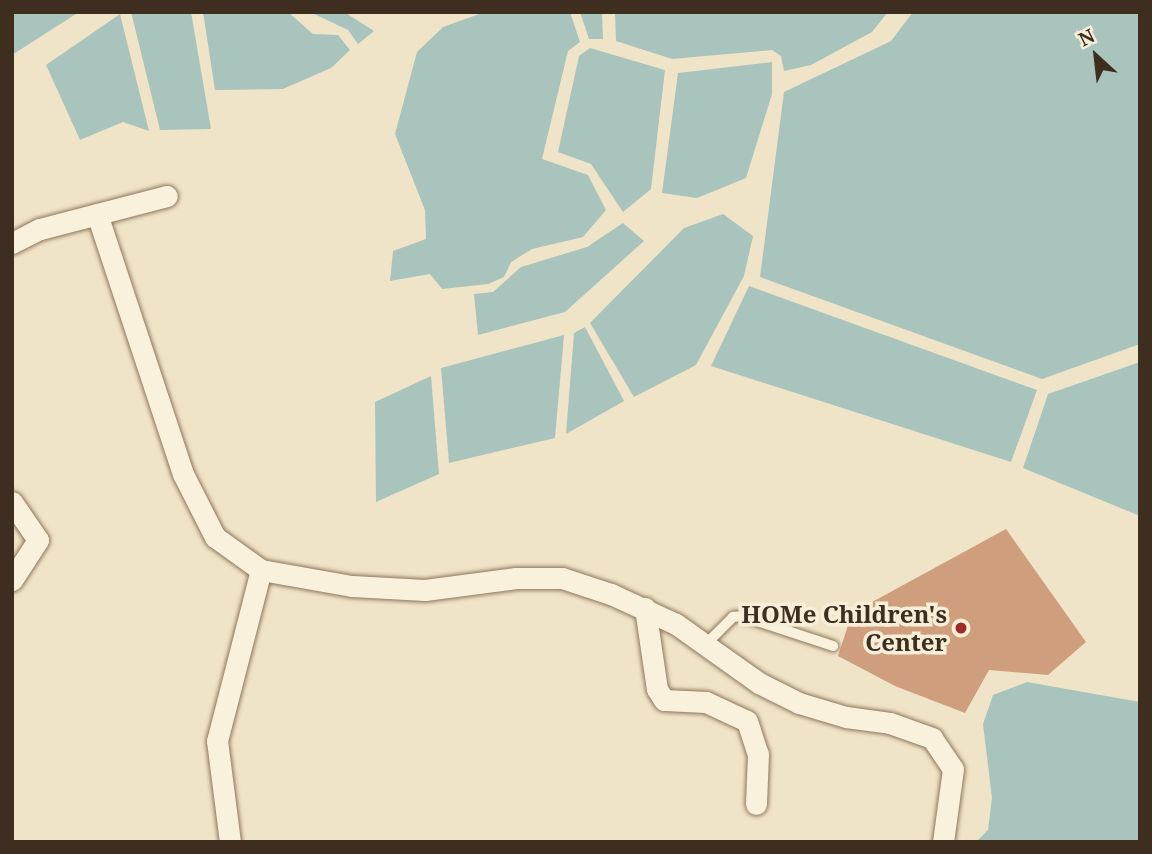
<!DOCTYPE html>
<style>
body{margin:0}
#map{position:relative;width:1152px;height:854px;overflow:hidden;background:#f0e4c8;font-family:"Noto Serif",serif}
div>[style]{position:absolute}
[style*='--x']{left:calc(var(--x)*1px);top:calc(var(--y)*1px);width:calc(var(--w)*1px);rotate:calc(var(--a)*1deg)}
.water>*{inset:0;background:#a9c4bc}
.building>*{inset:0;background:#cf9f7d}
.roads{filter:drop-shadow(0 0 2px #8d765c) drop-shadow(0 0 2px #8d765c)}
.lane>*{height:10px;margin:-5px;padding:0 5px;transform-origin:5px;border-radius:5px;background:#faf1dc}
.street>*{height:21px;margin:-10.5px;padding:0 10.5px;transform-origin:10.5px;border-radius:10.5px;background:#faf1dc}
.dots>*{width:19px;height:19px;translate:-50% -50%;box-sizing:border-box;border:4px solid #f7eed8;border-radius:50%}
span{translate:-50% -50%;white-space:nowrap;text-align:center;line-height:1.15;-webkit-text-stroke:7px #f7eed8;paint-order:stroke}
.poi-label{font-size:24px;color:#3d2e20;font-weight:700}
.right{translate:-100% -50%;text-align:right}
.frame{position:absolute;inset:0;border:14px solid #3d2e20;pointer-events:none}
.north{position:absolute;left:1061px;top:21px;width:70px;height:70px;-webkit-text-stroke:5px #f7eed8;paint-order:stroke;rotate:333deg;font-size:19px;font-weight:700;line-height:28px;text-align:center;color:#3d2e20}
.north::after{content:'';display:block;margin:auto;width:24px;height:32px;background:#3d2e20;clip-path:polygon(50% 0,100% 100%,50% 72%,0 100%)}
</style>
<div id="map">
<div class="water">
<div style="clip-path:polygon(12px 12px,79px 12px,12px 55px)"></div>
<div style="clip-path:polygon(131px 12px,191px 12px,211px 129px,160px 130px)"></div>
<div style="clip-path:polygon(203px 12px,288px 12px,313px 34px,338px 35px,350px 50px,331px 68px,283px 89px,215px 90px)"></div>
<div style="clip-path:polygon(310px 12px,344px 12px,374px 31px,358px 44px,348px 30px)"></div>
<div style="clip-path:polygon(485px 12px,570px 12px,580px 42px,568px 51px,542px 159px,588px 175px,606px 210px,583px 237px,532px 249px,511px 262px,504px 277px,488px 284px,442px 289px,430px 274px,390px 281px,393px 251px,426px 239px,425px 210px,395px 134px,417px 52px,443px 27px)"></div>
<div style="clip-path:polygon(580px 12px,602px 12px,603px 39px,589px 39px)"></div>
<div style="clip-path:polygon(615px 12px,888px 12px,872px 32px,811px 65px,784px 71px,781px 56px,772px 50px,672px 59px,616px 41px)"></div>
<div style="clip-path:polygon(913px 12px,1140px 12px,1140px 344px,1042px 379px,760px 277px,784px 92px,891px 41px)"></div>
<div style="clip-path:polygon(120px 14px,149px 131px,123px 122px,80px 140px,46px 65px)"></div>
<div style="clip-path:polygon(590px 48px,665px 70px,651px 189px,623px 212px,591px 164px,558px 152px,579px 56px)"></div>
<div style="clip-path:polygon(772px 62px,772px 94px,746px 178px,697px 198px,662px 193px,678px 73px)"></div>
<div style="clip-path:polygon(723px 214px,753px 236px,744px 276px,696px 365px,634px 397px,590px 323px,684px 228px)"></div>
<div style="clip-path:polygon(623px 223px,644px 241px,565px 312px,478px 335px,474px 294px,493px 292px,521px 267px,587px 247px)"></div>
<div style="clip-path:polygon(749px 286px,1037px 390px,1011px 462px,711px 366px)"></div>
<div style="clip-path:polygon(585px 327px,624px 401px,566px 434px,574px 333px)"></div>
<div style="clip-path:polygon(564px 335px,555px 438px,449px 463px,441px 368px)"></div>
<div style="clip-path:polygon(1140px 362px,1140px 516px,1023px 468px,1048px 394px)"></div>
<div style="clip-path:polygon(431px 376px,439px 474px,376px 502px,375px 402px)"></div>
<div style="clip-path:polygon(1027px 682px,1140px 702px,1140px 842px,976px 842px,988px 830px,992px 798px,983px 724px,993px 695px)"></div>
</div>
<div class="building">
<div style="clip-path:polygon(1006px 529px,1086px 642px,1048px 675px,989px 670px,965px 713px,895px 686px,838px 656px,852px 613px)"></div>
</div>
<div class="roads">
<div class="lane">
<div style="--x:705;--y:645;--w:40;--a:-45"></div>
<div style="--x:733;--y:617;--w:9;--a:-6"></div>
<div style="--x:742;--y:616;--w:96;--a:18.2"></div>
</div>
<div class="street">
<div style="--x:97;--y:214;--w:274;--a:71.7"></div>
<div style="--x:183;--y:474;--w:71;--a:63.1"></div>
<div style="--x:215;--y:537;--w:57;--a:35.7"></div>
<div style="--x:261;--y:570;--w:92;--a:10"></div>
<div style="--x:352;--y:586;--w:73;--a:3.1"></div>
<div style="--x:425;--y:590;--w:92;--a:-7.5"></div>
<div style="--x:516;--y:578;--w:46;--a:0"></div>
<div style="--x:562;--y:578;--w:52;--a:18.1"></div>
<div style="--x:611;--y:594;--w:72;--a:24.8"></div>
<div style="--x:676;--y:624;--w:102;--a:35.4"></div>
<div style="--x:759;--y:683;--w:45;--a:26.6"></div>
<div style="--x:799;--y:703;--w:49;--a:16.6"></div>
<div style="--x:846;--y:717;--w:44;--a:7.8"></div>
<div style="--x:890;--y:723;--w:45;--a:19.7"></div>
<div style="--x:932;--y:738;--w:37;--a:56"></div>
<div style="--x:953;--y:769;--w:74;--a:97.8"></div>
<div style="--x:12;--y:243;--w:31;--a:-27"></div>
<div style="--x:40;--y:229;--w:131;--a:-14.6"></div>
<div style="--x:12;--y:502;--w:46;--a:55.6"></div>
<div style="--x:38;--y:540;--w:48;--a:123"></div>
<div style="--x:645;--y:608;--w:82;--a:81.6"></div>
<div style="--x:657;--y:689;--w:13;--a:58"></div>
<div style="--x:664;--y:700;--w:42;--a:2.7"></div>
<div style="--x:706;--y:702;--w:45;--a:24.9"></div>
<div style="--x:747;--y:721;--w:35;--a:72"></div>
<div style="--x:758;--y:754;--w:50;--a:92.3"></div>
<div style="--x:230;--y:842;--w:102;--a:-97.3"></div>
<div style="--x:217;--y:741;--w:177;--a:-75.6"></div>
</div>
</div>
<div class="dots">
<div style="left:961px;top:628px;background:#9e2a2b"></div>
</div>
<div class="poi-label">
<span class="right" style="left:947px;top:628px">HOMe Children's<br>Center</span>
</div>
<div class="frame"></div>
<div class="north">N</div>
</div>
